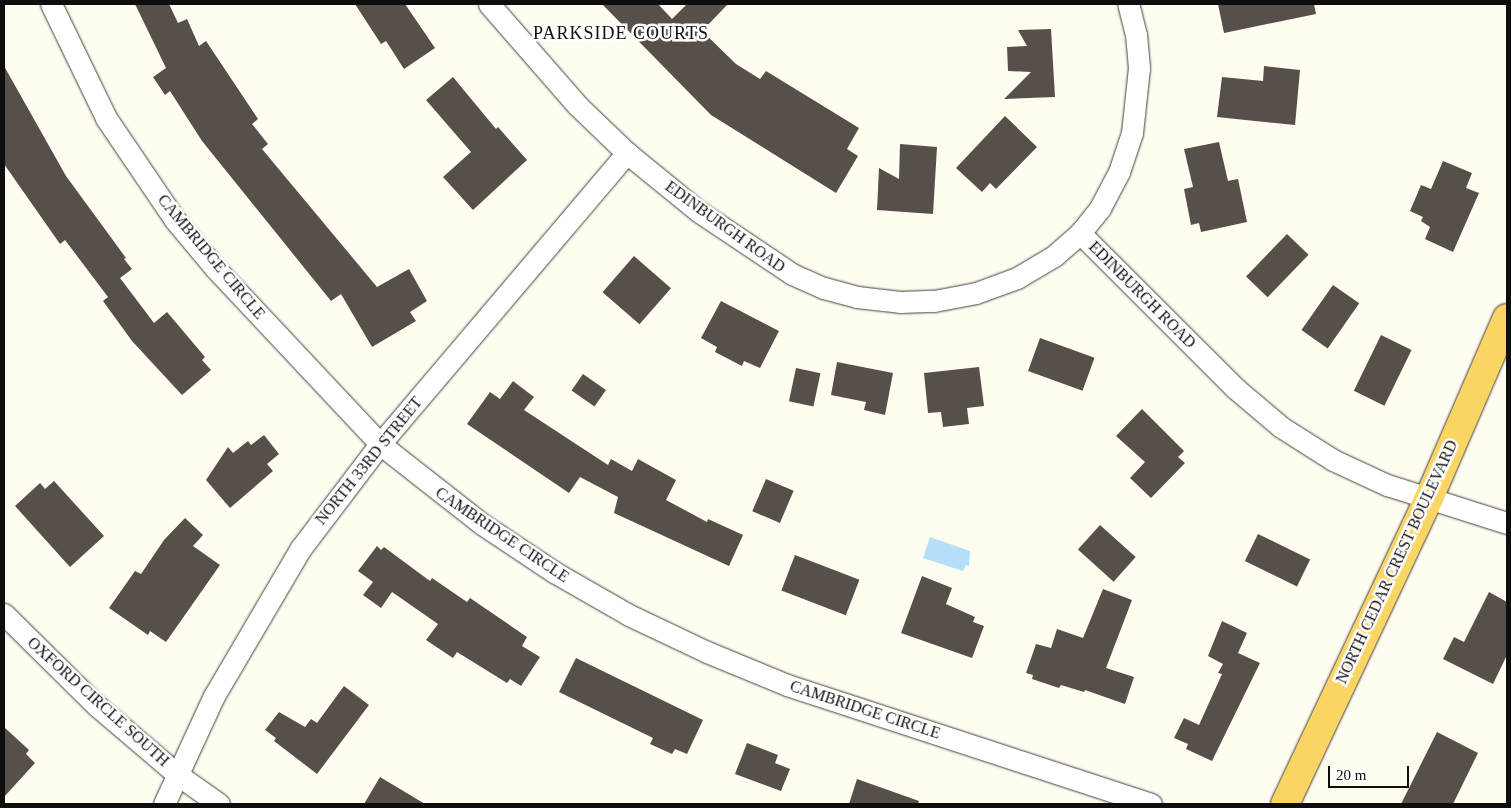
<!DOCTYPE html>
<style>
body{margin:0}
#map{position:relative;width:1511px;height:808px;overflow:hidden;background:#fffcf0;font-family:"Times New Roman",serif}
div>[style]{position:absolute}
[style*='--x']{left:calc(var(--x)*1px);top:calc(var(--y)*1px);width:calc(var(--w)*1px);rotate:calc(var(--a)*1deg)}
.water>*{inset:0;background:#b3dff8}
.building>*{inset:0;background:#574f4a;transform-origin:0 0}
.roads{filter:drop-shadow(0 0 1px #414141) drop-shadow(0 0 1px #414141)}
.minor>*{height:21px;margin:-10.5px;padding:0 10.5px;transform-origin:10.5px;border-radius:10.5px;background:#fff}
.primary>*{height:28px;margin:-14px;padding:0 14px;transform-origin:14px;border-radius:14px;background:#fbd563}
span{translate:-50% -50%;white-space:nowrap;text-align:center;line-height:1.15;-webkit-text-stroke:5px #fff;paint-order:stroke}
.street-label{font-size:16px;color:#0e0e0e}
.neighbourhood-label{font-size:18px;color:#0e0e0e;letter-spacing:1px}
.frame{position:absolute;inset:0;border:5px solid #0e0e0e;pointer-events:none}
.scale{position:absolute;left:1328px;top:766px;width:81px;height:22px;box-sizing:border-box;border:2px solid #0e0e0e;border-top:0;padding-left:6px;font-size:15px;line-height:18px;white-space:nowrap;color:#0e0e0e;-webkit-text-stroke:4px #fff;paint-order:stroke}
</style>
<div id="map">
<div class="water">
<div style="clip-path:polygon(930px 537px,970px 551px,969px 566px,966px 565px,963px 571px,923px 558px)"></div>
</div>
<div class="building">
<div style="clip-path:polygon(135px 4px,169px 4px,178px 23px,187px 19px,199px 46px,206px 41px,258px 119px,252px 124px,268px 144px,262px 149px,377px 287px,409px 269px,427px 301px,410px 312px,416px 321px,372px 347px,341px 294px,331px 301px,202px 141px,170px 91px,165px 95px,153px 77px,166px 68px)"></div>
<div style="clip-path:polygon(355px 4px,405px 4px,435px 48px,404px 69px,386px 41px,381px 44px)"></div>
<div style="clip-path:polygon(602px 4px,658px 4px,672px 19px,687px 4px,728px 4px,702px 31px,736px 64px,760px 79px,766px 71px,859px 128px,847px 149px,858px 156px,836px 193px,711px 115px)"></div>
<div style="clip-path:polygon(1218px 4px,1314px 4px,1316px 14px,1224px 33px)"></div>
<div style="clip-path:polygon(1051px 29px,1055px 97px,1004px 99px,1031px 72px,1008px 71px,1007px 47px,1027px 46px,1018px 30px)"></div>
<div style="clip-path:polygon(4px 66px,66px 176px,126px 258px,124px 259px,132px 269px,120px 278px,154px 323px,167px 312px,205px 357px,202px 360px,211px 370px,182px 395px,132px 341px,103px 301px,108px 297px,65px 240px,60px 244px,4px 164px)"></div>
<div style="clip-path:polygon(1264px 66px,1300px 70px,1295px 125px,1217px 117px,1222px 77px,1263px 81px)"></div>
<div style="clip-path:polygon(453px 77px,496px 129px,498px 127px,527px 160px,473px 210px,443px 177px,471px 152px,426px 100px)"></div>
<div style="clip-path:polygon(1005px 116px,1037px 147px,996px 189px,990px 183px,982px 192px,956px 168px)"></div>
<div style="clip-path:polygon(1219px 142px,1228px 181px,1238px 179px,1247px 222px,1201px 232px,1199px 223px,1191px 225px,1184px 189px,1193px 187px,1184px 149px)"></div>
<div style="clip-path:polygon(900px 144px,937px 147px,933px 214px,877px 210px,879px 168px,899px 179px)"></div>
<div style="clip-path:polygon(1443px 161px,1472px 173px,1466px 188px,1479px 193px,1453px 252px,1425px 239px,1430px 227px,1421px 221px,1423px 217px,1410px 211px,1421px 185px,1431px 189px)"></div>
<div style="left:1287px;top:234px;width:30px;height:59px;rotate:44deg"></div>
<div style="left:634px;top:256px;width:49px;height:48px;rotate:41deg"></div>
<div style="left:1333px;top:285px;width:32px;height:55px;rotate:35deg"></div>
<div style="clip-path:polygon(721px 301px,779px 331px,760px 368px,744px 361px,742px 366px,715px 352px,717px 347px,701px 338px)"></div>
<div style="left:1381px;top:335px;width:34px;height:62px;rotate:26deg"></div>
<div style="left:1040px;top:338px;width:58px;height:35px;rotate:20deg"></div>
<div style="clip-path:polygon(837px 362px,893px 373px,885px 415px,864px 410px,866px 402px,831px 395px)"></div>
<div style="clip-path:polygon(979px 367px,984px 406px,967px 408px,969px 424px,943px 427px,941px 412px,928px 413px,924px 373px)"></div>
<div style="left:796px;top:368px;width:25px;height:34px;rotate:12deg"></div>
<div style="left:583px;top:374px;width:28px;height:20px;rotate:35deg"></div>
<div style="clip-path:polygon(513px 381px,534px 397px,524px 410px,579px 446px,608px 465px,611px 459px,632px 471px,638px 459px,676px 480px,666px 500px,707px 522px,708px 519px,743px 535px,729px 566px,614px 513px,618px 497px,580px 477px,569px 493px,467px 424px,490px 392px,500px 399px)"></div>
<div style="clip-path:polygon(1142px 409px,1184px 451px,1178px 457px,1185px 463px,1151px 498px,1130px 478px,1145px 462px,1116px 436px)"></div>
<div style="clip-path:polygon(264px 435px,279px 454px,267px 464px,273px 471px,230px 508px,206px 480px,228px 447px,233px 453px,248px 441px,251px 445px)"></div>
<div style="left:766px;top:479px;width:30px;height:35px;rotate:23deg"></div>
<div style="clip-path:polygon(54px 481px,104px 536px,70px 567px,15px 506px,40px 483px,45px 489px)"></div>
<div style="clip-path:polygon(185px 518px,203px 535px,193px 546px,220px 565px,166px 642px,150px 631px,148px 635px,109px 608px,135px 571px,141px 574px,164px 540px)"></div>
<div style="left:1100px;top:525px;width:48px;height:33px;rotate:42deg"></div>
<div style="left:1258px;top:534px;width:58px;height:30px;rotate:26deg"></div>
<div style="clip-path:polygon(377px 546px,381px 550px,384px 547px,430px 581px,432px 578px,467px 602px,470px 598px,527px 637px,522px 646px,540px 657px,521px 686px,510px 679px,507px 683px,457px 652px,453px 658px,426px 640px,438px 624px,392px 592px,381px 608px,363px 595px,373px 582px,358px 571px)"></div>
<div style="left:795px;top:555px;width:69px;height:38px;rotate:21deg"></div>
<div style="clip-path:polygon(922px 576px,952px 588px,946px 604px,975px 617px,973px 622px,984px 626px,972px 658px,901px 633px)"></div>
<div style="clip-path:polygon(1103px 589px,1132px 600px,1106px 668px,1134px 677px,1125px 704px,1085px 690px,1084px 692px,1061px 685px,1059px 688px,1032px 679px,1033px 675px,1026px 673px,1036px 644px,1051px 648px,1057px 629px,1083px 638px)"></div>
<div style="clip-path:polygon(1489px 592px,1507px 602px,1507px 655px,1493px 684px,1443px 659px,1454px 637px,1464px 642px)"></div>
<div style="clip-path:polygon(1222px 621px,1247px 633px,1238px 653px,1260px 663px,1212px 761px,1186px 749px,1188px 744px,1174px 738px,1184px 718px,1199px 725px,1222px 674px,1218px 673px,1223px 664px,1208px 656px)"></div>
<div style="clip-path:polygon(576px 658px,703px 720px,687px 754px,675px 749px,672px 754px,650px 744px,653px 738px,559px 692px)"></div>
<div style="clip-path:polygon(344px 686px,369px 705px,317px 774px,274px 741px,276px 738px,265px 730px,279px 712px,305px 727px,311px 719px,317px 723px)"></div>
<div style="clip-path:polygon(4px 727px,29px 750px,26px 754px,35px 763px,4px 797px)"></div>
<div style="clip-path:polygon(1437px 732px,1478px 753px,1453px 804px,1401px 804px)"></div>
<div style="clip-path:polygon(747px 743px,778px 755px,775px 763px,790px 769px,781px 791px,735px 774px)"></div>
<div style="clip-path:polygon(380px 777px,425px 804px,364px 804px)"></div>
<div style="clip-path:polygon(857px 779px,919px 801px,918px 804px,849px 804px)"></div>
</div>
<div class="roads">
<div class="minor">
<div style="--x:51;--y:4;--w:127;--a:64.2"></div>
<div style="--x:106;--y:118;--w:123;--a:55.9"></div>
<div style="--x:175;--y:220;--w:62;--a:50.2"></div>
<div style="--x:215;--y:268;--w:241;--a:46.8"></div>
<div style="--x:380;--y:444;--w:130;--a:38.1"></div>
<div style="--x:482;--y:524;--w:87;--a:33.7"></div>
<div style="--x:554;--y:572;--w:86;--a:29.8"></div>
<div style="--x:629;--y:615;--w:86;--a:25.4"></div>
<div style="--x:707;--y:652;--w:87;--a:22.4"></div>
<div style="--x:787;--y:685;--w:383;--a:18.1"></div>
<div style="--x:489;--y:4;--w:135;--a:48.9"></div>
<div style="--x:578;--y:106;--w:68;--a:43.8"></div>
<div style="--x:627;--y:153;--w:92;--a:39.2"></div>
<div style="--x:698;--y:211;--w:113;--a:33.8"></div>
<div style="--x:792;--y:274;--w:35;--a:24"></div>
<div style="--x:824;--y:288;--w:34;--a:15"></div>
<div style="--x:857;--y:297;--w:43;--a:6.6"></div>
<div style="--x:900;--y:302;--w:34;--a:-2"></div>
<div style="--x:934;--y:301;--w:43;--a:-10.8"></div>
<div style="--x:976;--y:293;--w:44;--a:-20.1"></div>
<div style="--x:1017;--y:278;--w:43;--a:-30.7"></div>
<div style="--x:1054;--y:256;--w:35;--a:-41"></div>
<div style="--x:1080;--y:233;--w:32;--a:-51"></div>
<div style="--x:1100;--y:208;--w:41;--a:-62.2"></div>
<div style="--x:1119;--y:172;--w:41;--a:-71.6"></div>
<div style="--x:1132;--y:133;--w:65;--a:-83.9"></div>
<div style="--x:1139;--y:68;--w:33;--a:-95"></div>
<div style="--x:1136;--y:35;--w:32;--a:-104"></div>
<div style="--x:1080;--y:233;--w:219;--a:45"></div>
<div style="--x:1235;--y:388;--w:60;--a:40.3"></div>
<div style="--x:1281;--y:427;--w:62;--a:32.4"></div>
<div style="--x:1333;--y:460;--w:60;--a:24.8"></div>
<div style="--x:1387;--y:485;--w:126;--a:17.6"></div>
<div style="--x:4;--y:614;--w:129;--a:44.7"></div>
<div style="--x:96;--y:705;--w:108;--a:40.5"></div>
<div style="--x:178;--y:775;--w:50;--a:35.3"></div>
<div style="--x:164;--y:804;--w:119;--a:-65.2"></div>
<div style="--x:214;--y:696;--w:172;--a:-59.6"></div>
<div style="--x:301;--y:548;--w:131;--a:-52.8"></div>
<div style="--x:380;--y:444;--w:382;--a:-49.7"></div>
</div>
<div class="primary">
<div style="--x:1285;--y:804;--w:338;--a:-64.8"></div>
<div style="--x:1429;--y:498;--w:196;--a:-66.6"></div>
</div>
</div>
<div class="street-label">
<span style="left:725px;top:227px;rotate:36deg">EDINBURGH ROAD</span>
<span style="left:211px;top:257px;rotate:50deg">CAMBRIDGE CIRCLE</span>
<span style="left:1142px;top:295px;rotate:45deg">EDINBURGH ROAD</span>
<span style="left:369px;top:461px;rotate:-51deg">NORTH 33RD STREET</span>
<span style="left:502px;top:535px;rotate:34deg">CAMBRIDGE CIRCLE</span>
<span style="left:1397px;top:562px;rotate:-65deg">NORTH CEDAR CREST BOULEVARD</span>
<span style="left:98px;top:702px;rotate:42deg">OXFORD CIRCLE SOUTH</span>
<span style="left:865px;top:710px;rotate:18deg">CAMBRIDGE CIRCLE</span>
</div>
<div class="neighbourhood-label">
<span style="left:621px;top:33px">PARKSIDE COURTS</span>
</div>
<div class="frame"></div>
<div class="scale">20 m</div>
</div>
